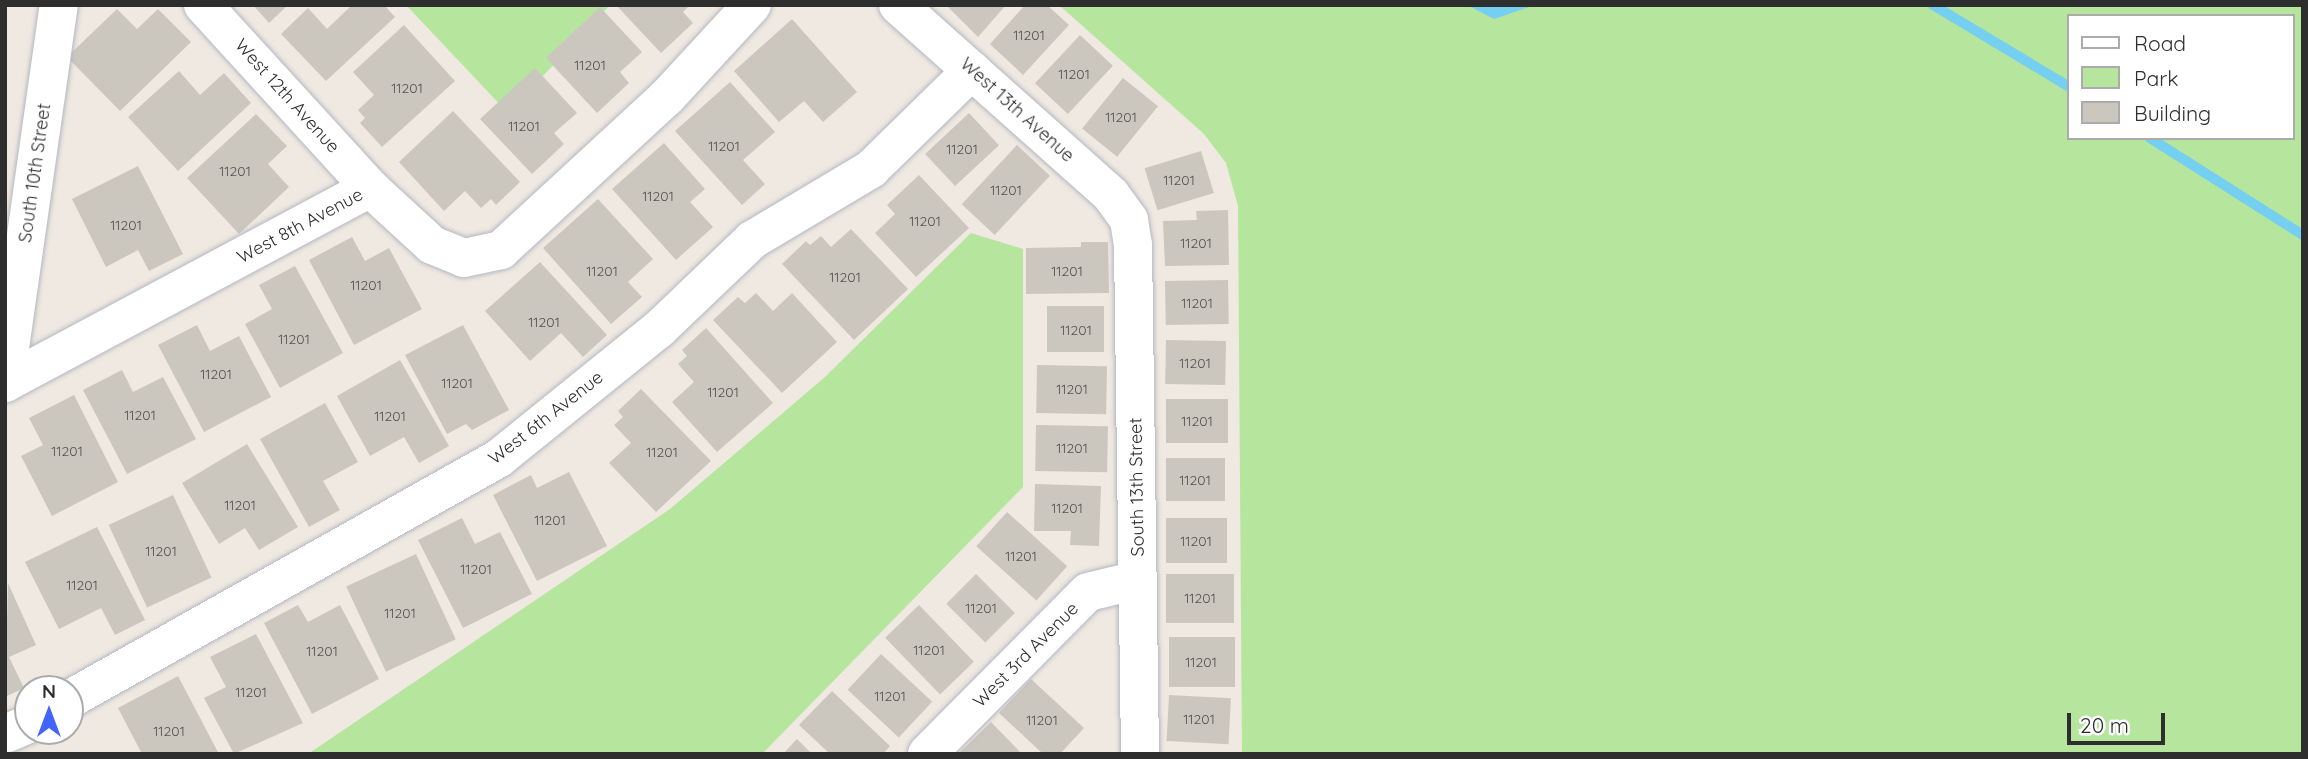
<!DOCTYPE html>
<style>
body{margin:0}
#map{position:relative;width:2308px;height:759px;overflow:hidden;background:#efe9e1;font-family:Quicksand,sans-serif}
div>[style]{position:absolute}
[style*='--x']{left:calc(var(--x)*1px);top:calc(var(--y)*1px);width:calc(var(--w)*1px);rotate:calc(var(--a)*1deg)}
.green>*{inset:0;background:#b6e59e}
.water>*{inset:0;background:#75cff0}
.stream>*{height:10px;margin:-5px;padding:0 5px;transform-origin:5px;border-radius:5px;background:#75cff0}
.building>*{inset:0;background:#cbc7bf;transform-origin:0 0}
.roads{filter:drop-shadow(0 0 2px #b4b7c1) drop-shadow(0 0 2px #b4b7c1)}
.minor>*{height:38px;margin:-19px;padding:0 19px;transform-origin:19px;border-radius:19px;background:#fff}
span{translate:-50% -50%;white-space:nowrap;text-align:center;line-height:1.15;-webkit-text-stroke:6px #fff;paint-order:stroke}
.number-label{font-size:14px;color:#555452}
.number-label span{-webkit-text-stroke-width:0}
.street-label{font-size:18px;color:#2e2e2e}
.frame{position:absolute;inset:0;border:7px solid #2e2e2e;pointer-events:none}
.legend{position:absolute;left:2067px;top:14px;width:228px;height:126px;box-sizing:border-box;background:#fff;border:2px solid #ababab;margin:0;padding:9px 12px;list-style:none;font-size:21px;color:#2e2e2e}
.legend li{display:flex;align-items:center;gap:14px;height:35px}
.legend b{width:35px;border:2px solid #ababab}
.north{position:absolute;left:14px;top:675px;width:70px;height:70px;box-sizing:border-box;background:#fff;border:2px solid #ababab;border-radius:50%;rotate:0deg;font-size:19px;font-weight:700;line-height:28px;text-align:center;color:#2e2e2e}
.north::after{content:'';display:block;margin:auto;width:24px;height:32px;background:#4264fb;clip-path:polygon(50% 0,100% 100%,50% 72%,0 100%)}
.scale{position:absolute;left:2067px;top:713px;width:98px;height:32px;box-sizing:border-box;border:4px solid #2e2e2e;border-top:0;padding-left:9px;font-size:21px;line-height:24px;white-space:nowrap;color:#2e2e2e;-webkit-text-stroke:5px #fff;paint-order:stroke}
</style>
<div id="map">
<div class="green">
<div style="clip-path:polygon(406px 5px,610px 5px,508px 113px)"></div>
<div style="clip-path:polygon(evenodd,1059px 5px,2303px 5px,2303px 754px,1242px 754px,1238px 206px,1226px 163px,1204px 134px,1059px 5px,2068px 16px,2292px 16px,2292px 138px,2068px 138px,2068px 16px)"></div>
<div style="clip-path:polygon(971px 233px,1023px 249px,1023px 487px,762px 754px,308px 754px,670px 509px,825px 377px)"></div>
</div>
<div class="water">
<div style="clip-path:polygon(1467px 5px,1535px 5px,1494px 19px)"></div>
</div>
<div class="stream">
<div style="--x:1933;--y:5;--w:157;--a:31"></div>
<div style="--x:2150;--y:138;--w:181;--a:32.4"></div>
</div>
<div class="building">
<div style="clip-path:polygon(253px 5px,288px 5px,269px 23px)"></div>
<div style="clip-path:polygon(352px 5px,384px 5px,395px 17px,326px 81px,281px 34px,308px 8px,327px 29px)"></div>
<div style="clip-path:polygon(616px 5px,690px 5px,683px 12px,693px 23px,661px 53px)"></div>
<div style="clip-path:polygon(946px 5px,1006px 5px,978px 37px)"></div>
<div style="clip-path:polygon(1025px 5px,1047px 5px,1069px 25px,1023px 75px,990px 44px)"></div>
<div style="clip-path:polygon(600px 7px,642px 52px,620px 72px,629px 83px,597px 113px,546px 58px)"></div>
<div style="clip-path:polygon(117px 9px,137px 29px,158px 9px,191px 42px,120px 111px,67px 57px)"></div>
<div style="clip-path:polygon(792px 19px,857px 92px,823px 122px,804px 101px,779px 122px,734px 71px)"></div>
<div style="clip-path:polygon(404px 25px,455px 81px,382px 147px,360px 123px,365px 118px,358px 110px,374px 95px,353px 72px)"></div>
<div style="left:1080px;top:35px;width:45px;height:66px;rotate:43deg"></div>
<div style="clip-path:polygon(535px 68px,577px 113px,554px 133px,564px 144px,532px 174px,480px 119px)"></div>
<div style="clip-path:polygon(179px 71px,200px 95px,224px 73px,251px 103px,178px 171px,128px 117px)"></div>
<div style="left:1123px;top:78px;width:45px;height:65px;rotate:39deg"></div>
<div style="clip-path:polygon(730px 82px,775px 132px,743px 160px,765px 184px,742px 205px,675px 131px)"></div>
<div style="clip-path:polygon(453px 111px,520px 182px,496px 205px,491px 199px,481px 208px,465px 191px,444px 211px,399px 162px)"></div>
<div style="left:969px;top:113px;width:44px;height:60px;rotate:47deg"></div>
<div style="clip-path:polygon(256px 114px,287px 146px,268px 164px,289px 187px,239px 234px,187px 178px)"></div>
<div style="clip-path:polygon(664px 143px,705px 189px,690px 202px,713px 227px,676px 260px,612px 189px)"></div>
<div style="left:1017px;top:145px;width:45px;height:81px;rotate:43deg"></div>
<div style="left:1201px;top:151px;width:44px;height:59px;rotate:73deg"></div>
<div style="clip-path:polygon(138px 166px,183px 254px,149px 271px,138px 250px,106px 267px,72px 199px)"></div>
<div style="clip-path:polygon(919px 175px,969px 228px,916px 277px,875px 233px,895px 214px,887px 205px)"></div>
<div style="clip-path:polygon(598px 199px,653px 259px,628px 282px,642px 297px,611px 324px,543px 248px)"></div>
<div style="clip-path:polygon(1228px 210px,1229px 265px,1165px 266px,1163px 221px,1197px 220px,1196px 211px)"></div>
<div style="clip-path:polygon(851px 229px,908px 289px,854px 340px,782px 264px,806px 241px,810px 245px,821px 236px,831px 247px)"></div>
<div style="clip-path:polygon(352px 237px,365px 261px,389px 248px,422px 309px,354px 345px,309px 260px)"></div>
<div style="clip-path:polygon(1081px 242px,1108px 242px,1109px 293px,1026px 294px,1026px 248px,1081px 247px)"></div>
<div style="clip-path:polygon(540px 262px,607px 335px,583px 357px,561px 333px,530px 361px,485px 311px)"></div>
<div style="clip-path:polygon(295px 266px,343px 353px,280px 388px,245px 324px,272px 309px,259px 285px)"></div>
<div style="left:1228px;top:280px;width:44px;height:63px;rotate:89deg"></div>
<div style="clip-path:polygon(756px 293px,773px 311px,792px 293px,837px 342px,782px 393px,713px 320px,738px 297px,745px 303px)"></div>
<div style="left:1104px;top:306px;width:46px;height:57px;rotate:90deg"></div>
<div style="clip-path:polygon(197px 325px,210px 351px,239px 336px,271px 397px,204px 432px,158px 345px)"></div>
<div style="clip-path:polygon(463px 325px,509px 410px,472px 430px,466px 424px,447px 434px,405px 355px)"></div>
<div style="clip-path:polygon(706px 328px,773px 403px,717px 452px,672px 402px,694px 382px,678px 364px,687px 356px,682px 350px)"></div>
<div style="left:1166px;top:340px;width:60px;height:44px;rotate:1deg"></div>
<div style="clip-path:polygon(400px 360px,449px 446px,419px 463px,404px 437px,370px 456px,337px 396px)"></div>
<div style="left:1037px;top:365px;width:70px;height:48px;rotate:1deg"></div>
<div style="clip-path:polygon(122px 370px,133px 392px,163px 377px,196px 439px,127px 474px,83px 390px)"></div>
<div style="clip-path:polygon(641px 389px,711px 461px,656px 512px,609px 463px,631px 443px,614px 425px,623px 417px,618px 411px)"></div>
<div style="clip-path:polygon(74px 395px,118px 482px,52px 516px,21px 456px,43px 445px,29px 418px)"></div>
<div style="left:1166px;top:399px;width:62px;height:44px"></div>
<div style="clip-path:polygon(325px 403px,358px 462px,323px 481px,340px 510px,309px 527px,260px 439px)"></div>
<div style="left:1036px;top:425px;width:72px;height:46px;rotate:1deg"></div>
<div style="clip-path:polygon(247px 444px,298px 527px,259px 550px,245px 528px,219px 544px,182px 483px)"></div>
<div style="left:1166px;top:458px;width:59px;height:43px"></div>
<div style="clip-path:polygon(569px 472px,607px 546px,537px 581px,493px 495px,531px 475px,537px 488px)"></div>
<div style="clip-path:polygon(1035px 484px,1101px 486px,1099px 546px,1070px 545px,1071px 531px,1034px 531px)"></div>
<div style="left:173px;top:495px;width:91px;height:71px;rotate:65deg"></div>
<div style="left:1007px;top:512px;width:81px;height:46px;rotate:42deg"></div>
<div style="clip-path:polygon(462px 518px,475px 544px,500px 532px,532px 594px,463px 628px,418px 540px)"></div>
<div style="left:1166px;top:518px;width:61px;height:45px"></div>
<div style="clip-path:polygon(97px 527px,145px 620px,115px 635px,101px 608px,59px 629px,25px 562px)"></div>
<div style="left:416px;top:554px;width:94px;height:77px;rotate:65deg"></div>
<div style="left:976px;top:574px;width:55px;height:42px;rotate:45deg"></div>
<div style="left:1166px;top:574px;width:68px;height:49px"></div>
<div style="clip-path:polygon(8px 583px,36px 645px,9px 657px,24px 688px,5px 697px)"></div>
<div style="clip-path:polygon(298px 605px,308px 622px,340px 605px,379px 679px,312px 714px,264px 623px)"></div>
<div style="left:919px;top:605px;width:79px;height:47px;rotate:46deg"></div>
<div style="clip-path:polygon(256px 634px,303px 723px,234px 754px,204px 698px,226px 687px,210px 657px)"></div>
<div style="left:1169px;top:637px;width:66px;height:50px"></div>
<div style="left:881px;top:654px;width:70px;height:49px;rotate:43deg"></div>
<div style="clip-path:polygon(178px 676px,219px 754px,142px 754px,118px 708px)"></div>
<div style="clip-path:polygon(1031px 679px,1084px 728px,1060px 754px,1043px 754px,999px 713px)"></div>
<div style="clip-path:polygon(832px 691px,890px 746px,883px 754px,830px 754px,799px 725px)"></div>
<div style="left:1169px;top:695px;width:62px;height:46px;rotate:3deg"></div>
<div style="clip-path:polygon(991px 722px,1022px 754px,958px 754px)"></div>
<div style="clip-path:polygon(797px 739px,812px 754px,783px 754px)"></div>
</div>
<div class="roads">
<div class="minor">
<div style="--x:203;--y:5;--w:248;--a:47.6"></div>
<div style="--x:898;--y:5;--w:285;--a:41.7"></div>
<div style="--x:1111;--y:195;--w:31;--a:54"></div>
<div style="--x:1129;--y:220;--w:25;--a:81"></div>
<div style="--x:1133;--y:245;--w:509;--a:89.21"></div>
<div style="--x:5;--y:383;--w:414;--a:-28.1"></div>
<div style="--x:370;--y:188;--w:84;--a:42.6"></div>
<div style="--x:432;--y:245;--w:35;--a:22"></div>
<div style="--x:464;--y:258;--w:38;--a:-12"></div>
<div style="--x:501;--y:250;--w:226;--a:-42.7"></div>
<div style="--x:667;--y:97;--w:125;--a:-47.3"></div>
<div style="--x:5;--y:383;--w:382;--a:-81.9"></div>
<div style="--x:70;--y:699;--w:492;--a:-29.3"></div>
<div style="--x:499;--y:458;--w:206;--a:-38.9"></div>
<div style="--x:659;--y:329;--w:129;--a:-43.7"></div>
<div style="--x:752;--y:240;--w:139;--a:-30.8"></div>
<div style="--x:871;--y:169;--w:141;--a:-44.4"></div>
<div style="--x:5;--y:734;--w:25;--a:-23"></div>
<div style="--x:927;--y:754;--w:228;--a:-45.2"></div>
<div style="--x:1088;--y:592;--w:51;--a:-13.5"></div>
</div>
</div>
<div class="number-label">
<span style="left:1029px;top:35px">11201</span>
<span style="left:590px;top:65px">11201</span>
<span style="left:1074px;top:74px">11201</span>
<span style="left:407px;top:88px">11201</span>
<span style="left:1121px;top:117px">11201</span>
<span style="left:524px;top:126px">11201</span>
<span style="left:724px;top:146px">11201</span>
<span style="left:962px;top:149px">11201</span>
<span style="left:235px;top:171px">11201</span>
<span style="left:1179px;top:180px">11201</span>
<span style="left:1006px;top:190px">11201</span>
<span style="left:658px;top:196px">11201</span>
<span style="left:925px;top:221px">11201</span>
<span style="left:126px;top:225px">11201</span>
<span style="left:1196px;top:243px">11201</span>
<span style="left:602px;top:271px">11201</span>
<span style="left:1067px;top:271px">11201</span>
<span style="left:845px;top:277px">11201</span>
<span style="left:366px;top:285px">11201</span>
<span style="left:1197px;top:303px">11201</span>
<span style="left:544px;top:322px">11201</span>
<span style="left:1076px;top:330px">11201</span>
<span style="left:294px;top:339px">11201</span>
<span style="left:1195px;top:363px">11201</span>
<span style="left:216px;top:374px">11201</span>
<span style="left:457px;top:383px">11201</span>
<span style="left:1072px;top:389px">11201</span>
<span style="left:723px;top:392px">11201</span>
<span style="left:140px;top:415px">11201</span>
<span style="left:390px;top:416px">11201</span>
<span style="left:1197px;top:421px">11201</span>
<span style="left:1072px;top:448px">11201</span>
<span style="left:67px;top:451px">11201</span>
<span style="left:662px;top:452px">11201</span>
<span style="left:1195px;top:480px">11201</span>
<span style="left:240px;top:505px">11201</span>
<span style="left:1067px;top:508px">11201</span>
<span style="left:550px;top:520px">11201</span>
<span style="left:1196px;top:541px">11201</span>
<span style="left:161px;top:551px">11201</span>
<span style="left:1021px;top:556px">11201</span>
<span style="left:476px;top:569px">11201</span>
<span style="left:82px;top:585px">11201</span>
<span style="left:1200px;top:598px">11201</span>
<span style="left:981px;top:608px">11201</span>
<span style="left:400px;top:613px">11201</span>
<span style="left:929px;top:650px">11201</span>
<span style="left:322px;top:651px">11201</span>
<span style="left:1201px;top:662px">11201</span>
<span style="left:251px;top:692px">11201</span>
<span style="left:890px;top:696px">11201</span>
<span style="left:1199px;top:719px">11201</span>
<span style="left:1042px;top:720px">11201</span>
<span style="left:169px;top:731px">11201</span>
</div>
<div class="street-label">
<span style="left:287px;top:96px;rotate:48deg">West 12th Avenue</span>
<span style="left:1017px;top:110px;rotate:42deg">West 13th Avenue</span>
<span style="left:35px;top:173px;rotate:-82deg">South 10th Street</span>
<span style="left:300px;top:226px;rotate:-28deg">West 8th Avenue</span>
<span style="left:546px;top:418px;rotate:-38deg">West 6th Avenue</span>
<span style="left:1137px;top:487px;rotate:-91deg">South 13th Street</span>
<span style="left:1026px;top:655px;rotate:-45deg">West 3rd Avenue</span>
</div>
<div class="frame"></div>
<ul class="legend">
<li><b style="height:9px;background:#fff"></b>Road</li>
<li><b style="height:19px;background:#b6e59e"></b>Park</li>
<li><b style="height:19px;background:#cbc7bf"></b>Building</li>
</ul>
<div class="north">N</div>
<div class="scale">20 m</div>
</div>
